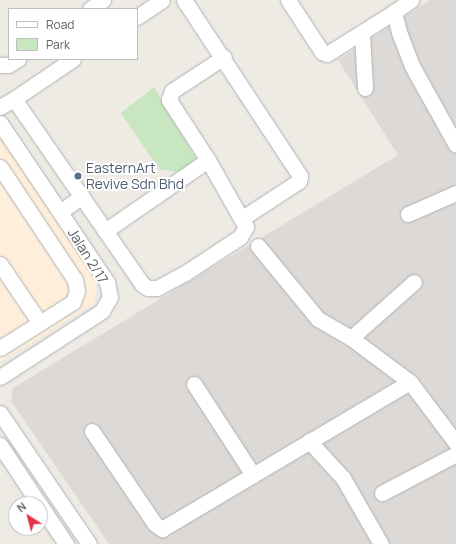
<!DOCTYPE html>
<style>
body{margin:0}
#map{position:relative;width:456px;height:544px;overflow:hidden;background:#eeeae4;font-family:Manrope,sans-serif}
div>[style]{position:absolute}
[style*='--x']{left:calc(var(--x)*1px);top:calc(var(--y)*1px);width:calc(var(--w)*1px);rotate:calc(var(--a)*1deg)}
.commercial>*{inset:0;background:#feeeda}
.industrial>*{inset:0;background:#ddd9d6}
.green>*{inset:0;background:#c8e6c0}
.roads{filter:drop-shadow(0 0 1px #afb3b6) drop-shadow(0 0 1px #afb3b6)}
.minor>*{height:15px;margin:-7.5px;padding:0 7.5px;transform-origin:7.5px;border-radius:7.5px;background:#fff}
.dots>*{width:11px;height:11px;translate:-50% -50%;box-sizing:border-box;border:2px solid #fff;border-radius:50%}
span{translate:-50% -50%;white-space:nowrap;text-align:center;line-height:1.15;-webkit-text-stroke:4px #fff;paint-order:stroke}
.service-label{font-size:14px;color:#4e5e75}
.left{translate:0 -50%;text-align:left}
.street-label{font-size:14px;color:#5c6164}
.legend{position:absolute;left:8px;top:8px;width:130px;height:52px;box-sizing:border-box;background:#fff;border:1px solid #bec0c1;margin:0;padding:5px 7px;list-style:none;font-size:12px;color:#5c6164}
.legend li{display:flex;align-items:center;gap:8px;height:20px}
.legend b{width:20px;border:1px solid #bec0c1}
.north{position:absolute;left:8px;top:496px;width:40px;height:40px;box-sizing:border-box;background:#fff;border:1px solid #bec0c1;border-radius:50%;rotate:324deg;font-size:11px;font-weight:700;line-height:16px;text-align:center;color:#5c6164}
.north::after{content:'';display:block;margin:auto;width:14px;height:18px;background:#e83046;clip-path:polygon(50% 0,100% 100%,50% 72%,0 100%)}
</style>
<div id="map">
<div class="commercial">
<div style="clip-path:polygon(0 135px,97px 277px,95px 303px,0 362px)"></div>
</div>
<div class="industrial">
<div style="clip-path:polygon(430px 0,456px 0,456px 544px,109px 544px,11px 401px,13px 388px,398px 155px,338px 60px)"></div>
</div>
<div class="green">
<div style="clip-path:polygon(154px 87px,198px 162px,179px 172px,159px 169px,121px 113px)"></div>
</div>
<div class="roads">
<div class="minor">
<div style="--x:184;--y:0;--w:211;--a:56.6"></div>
<div style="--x:300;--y:176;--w:5;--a:101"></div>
<div style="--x:299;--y:181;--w:69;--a:146.8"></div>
<div style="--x:288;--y:0;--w:62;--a:56.8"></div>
<div style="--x:322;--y:52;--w:5;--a:22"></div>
<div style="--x:327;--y:54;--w:79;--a:-32.1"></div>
<div style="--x:411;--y:0;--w:21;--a:145"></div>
<div style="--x:394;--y:12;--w:21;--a:76"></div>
<div style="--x:399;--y:32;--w:36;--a:69"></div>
<div style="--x:412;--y:66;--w:90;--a:60.9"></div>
<div style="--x:90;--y:9;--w:16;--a:-35"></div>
<div style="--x:137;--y:17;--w:30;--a:-34"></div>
<div style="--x:362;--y:33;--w:55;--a:86.9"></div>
<div style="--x:73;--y:59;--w:71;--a:145.9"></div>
<div style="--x:14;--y:99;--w:225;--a:55.3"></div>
<div style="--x:142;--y:284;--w:7;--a:34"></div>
<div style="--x:148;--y:288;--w:9;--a:0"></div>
<div style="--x:157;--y:288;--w:32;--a:-28"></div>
<div style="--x:185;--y:273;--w:66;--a:-33.2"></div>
<div style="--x:240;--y:237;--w:12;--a:-59"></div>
<div style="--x:246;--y:227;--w:77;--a:-119.6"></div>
<div style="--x:208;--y:160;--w:72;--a:-123"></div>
<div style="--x:169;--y:100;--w:9;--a:-72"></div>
<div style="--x:172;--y:91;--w:62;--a:-33.2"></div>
<div style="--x:0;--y:65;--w:8;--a:0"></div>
<div style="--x:8;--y:65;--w:12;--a:-31"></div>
<div style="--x:0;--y:107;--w:16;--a:-30"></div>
<div style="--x:0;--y:123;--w:192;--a:56.1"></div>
<div style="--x:107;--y:282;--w:15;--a:79"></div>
<div style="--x:110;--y:297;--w:16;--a:120"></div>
<div style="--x:102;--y:311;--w:121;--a:147.1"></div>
<div style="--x:0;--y:167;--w:136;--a:56.4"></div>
<div style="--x:75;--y:280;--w:11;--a:80"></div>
<div style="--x:77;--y:291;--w:12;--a:110"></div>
<div style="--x:73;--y:302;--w:86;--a:147.8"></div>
<div style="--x:60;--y:212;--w:27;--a:-36"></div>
<div style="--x:408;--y:214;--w:52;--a:-23.6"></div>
<div style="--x:105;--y:231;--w:125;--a:-34.6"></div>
<div style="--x:258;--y:246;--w:94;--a:50.6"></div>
<div style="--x:318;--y:319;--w:38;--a:30"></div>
<div style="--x:351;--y:338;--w:74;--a:36.7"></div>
<div style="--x:410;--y:382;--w:76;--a:53"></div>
<div style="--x:0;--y:264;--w:71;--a:55.9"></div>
<div style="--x:351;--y:338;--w:84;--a:-41.6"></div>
<div style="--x:194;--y:384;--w:108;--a:57"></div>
<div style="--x:0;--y:413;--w:158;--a:55.8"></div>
<div style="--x:92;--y:431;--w:112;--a:55.9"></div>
<div style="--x:155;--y:524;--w:9;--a:36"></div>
<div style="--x:162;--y:529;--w:288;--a:-30.7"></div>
<div style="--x:309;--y:441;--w:50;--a:47.4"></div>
<div style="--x:343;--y:478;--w:76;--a:60.1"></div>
<div style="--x:0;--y:445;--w:71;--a:56.5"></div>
<div style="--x:382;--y:493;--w:84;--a:-27.8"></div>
<div style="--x:40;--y:505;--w:47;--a:56.3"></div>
</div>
</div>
<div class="dots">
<div style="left:78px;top:176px;background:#5c6f8a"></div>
</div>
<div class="service-label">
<span class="left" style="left:86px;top:176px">EasternArt<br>Revive Sdn Bhd</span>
</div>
<div class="street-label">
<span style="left:88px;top:256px;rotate:58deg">Jalan 2/17</span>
</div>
<ul class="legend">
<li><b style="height:5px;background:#fff"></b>Road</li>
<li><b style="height:11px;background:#c8e6c0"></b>Park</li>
</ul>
<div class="north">N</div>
</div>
